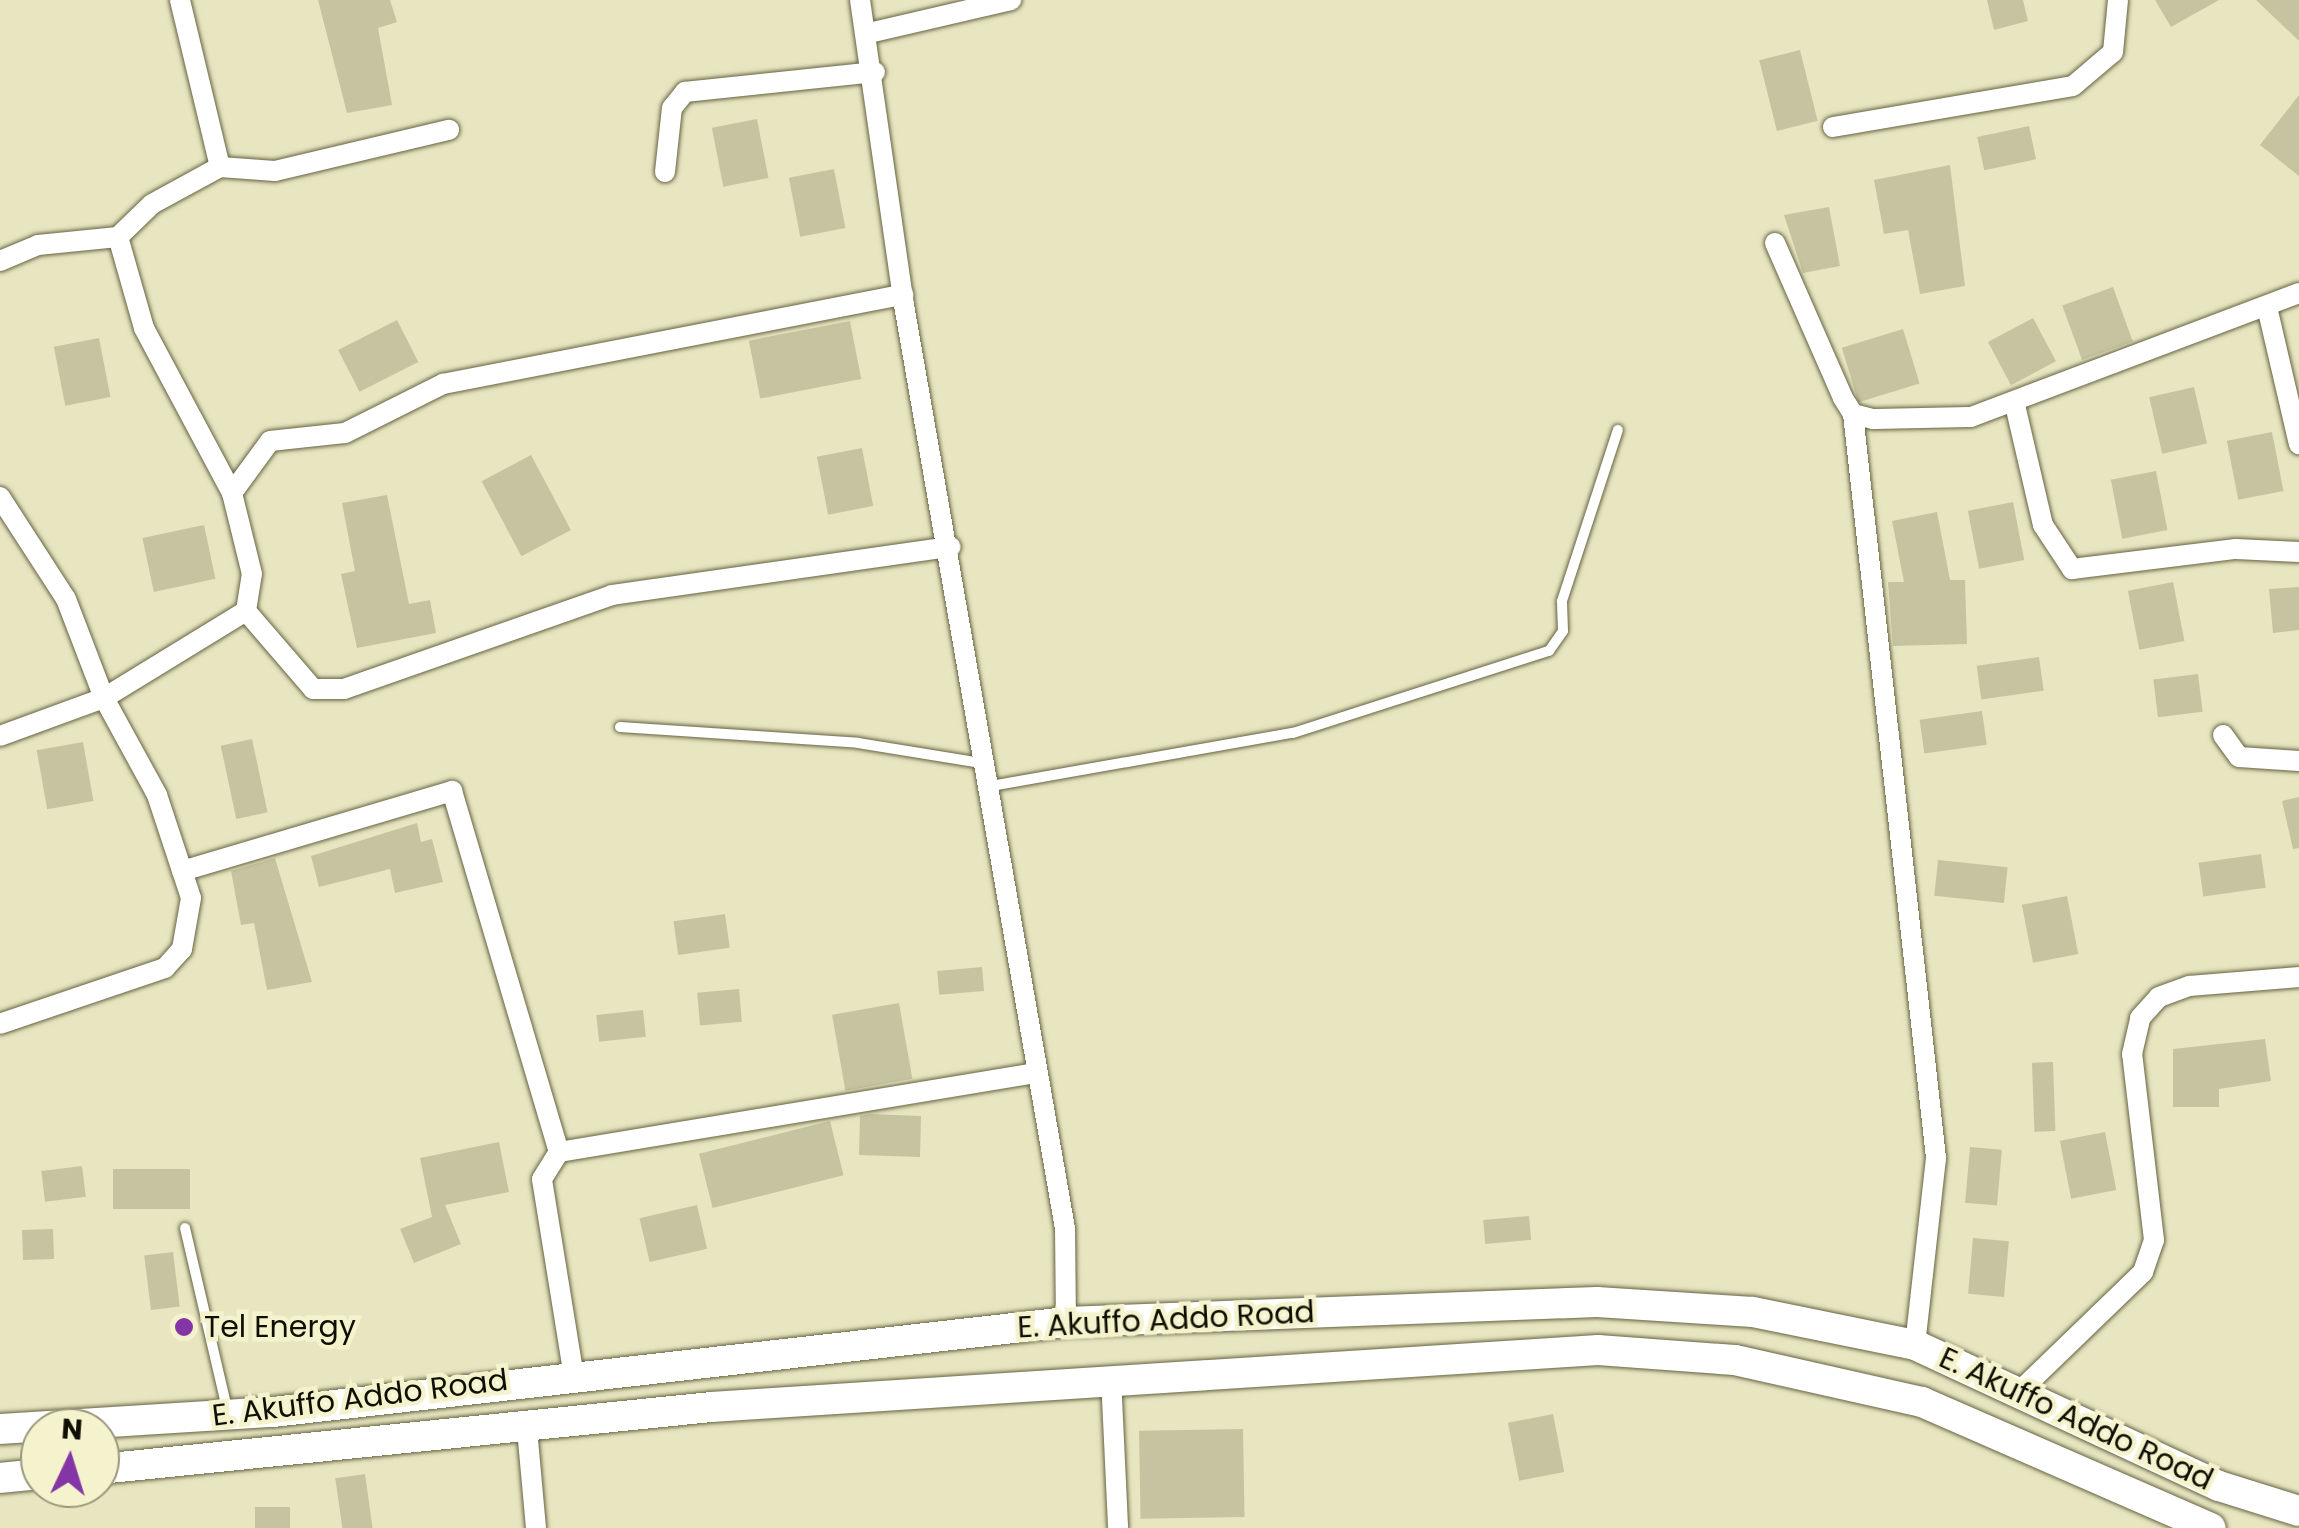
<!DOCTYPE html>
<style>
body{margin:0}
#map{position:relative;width:2299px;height:1528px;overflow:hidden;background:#e8e6c1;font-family:Poppins,sans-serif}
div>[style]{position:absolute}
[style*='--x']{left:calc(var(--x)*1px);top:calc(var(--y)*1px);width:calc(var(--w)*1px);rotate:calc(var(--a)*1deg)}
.building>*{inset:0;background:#c6c4a0;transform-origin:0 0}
.roads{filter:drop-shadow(0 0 2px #656342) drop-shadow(0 0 2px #656342)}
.service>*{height:10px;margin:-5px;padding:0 5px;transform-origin:5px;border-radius:5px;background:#fff}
.minor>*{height:20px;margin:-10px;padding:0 10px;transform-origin:10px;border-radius:10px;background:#fff}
.secondary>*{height:30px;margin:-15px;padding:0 15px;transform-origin:15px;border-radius:15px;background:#fff}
.dots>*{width:28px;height:28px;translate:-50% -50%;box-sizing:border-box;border:5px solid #f5f3cd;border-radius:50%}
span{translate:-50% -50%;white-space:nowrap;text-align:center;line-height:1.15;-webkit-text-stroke:9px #f5f3cd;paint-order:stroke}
.street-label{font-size:30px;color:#0f0e03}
.poi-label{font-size:30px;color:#0f0e03}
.left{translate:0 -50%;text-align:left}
.north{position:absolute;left:20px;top:1408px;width:100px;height:100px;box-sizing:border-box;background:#f5f3cd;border:2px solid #99977c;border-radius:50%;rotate:4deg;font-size:28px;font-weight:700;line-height:40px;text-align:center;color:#0f0e03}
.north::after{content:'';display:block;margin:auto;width:35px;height:45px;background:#8536a6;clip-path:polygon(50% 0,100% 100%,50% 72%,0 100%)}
</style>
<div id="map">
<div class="building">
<div style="clip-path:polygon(318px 0,390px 0,397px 22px,378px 28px,392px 105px,347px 113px)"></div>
<div style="clip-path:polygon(1987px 0,2023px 0,2028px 21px,1994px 30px)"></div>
<div style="clip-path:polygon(2155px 0,2219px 0,2171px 27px)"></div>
<div style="clip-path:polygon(2256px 0,2299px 0,2299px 41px)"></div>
<div style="left:1800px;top:50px;width:73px;height:42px;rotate:76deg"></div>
<div style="clip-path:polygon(2299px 95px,2299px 176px,2260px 145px)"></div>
<div style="left:757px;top:119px;width:60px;height:46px;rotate:79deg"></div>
<div style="left:2029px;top:126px;width:34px;height:53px;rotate:78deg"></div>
<div style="clip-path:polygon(1950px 165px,1965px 286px,1920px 294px,1908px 230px,1884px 234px,1874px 180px)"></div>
<div style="left:834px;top:169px;width:60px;height:46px;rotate:79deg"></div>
<div style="clip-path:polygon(1829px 207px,1840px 266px,1803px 273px,1784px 215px)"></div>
<div style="left:2113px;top:287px;width:58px;height:54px;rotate:70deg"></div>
<div style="left:2033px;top:318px;width:49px;height:51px;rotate:62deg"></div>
<div style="left:397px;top:320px;width:47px;height:66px;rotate:63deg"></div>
<div style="left:850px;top:321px;width:59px;height:103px;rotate:79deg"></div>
<div style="left:1903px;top:329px;width:57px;height:64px;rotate:73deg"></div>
<div style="left:99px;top:338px;width:60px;height:46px;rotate:79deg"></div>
<div style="left:2194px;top:387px;width:58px;height:46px;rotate:77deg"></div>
<div style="left:2272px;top:432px;width:60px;height:46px;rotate:79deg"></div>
<div style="left:862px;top:448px;width:59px;height:46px;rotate:79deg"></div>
<div style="left:531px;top:455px;width:85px;height:56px;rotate:62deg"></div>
<div style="left:2156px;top:471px;width:60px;height:46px;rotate:79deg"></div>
<div style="clip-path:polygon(387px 495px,409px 604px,430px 600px,436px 633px,357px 648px,341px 574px,355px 571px,342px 503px)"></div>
<div style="left:2013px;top:502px;width:59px;height:46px;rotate:79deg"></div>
<div style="clip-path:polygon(1937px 512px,1950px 580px,1965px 580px,1967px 644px,1893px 646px,1888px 582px,1904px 582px,1892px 521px)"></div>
<div style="left:204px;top:525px;width:55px;height:63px;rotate:78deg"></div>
<div style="left:2173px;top:582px;width:60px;height:46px;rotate:79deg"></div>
<div style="clip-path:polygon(2299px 587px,2299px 630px,2273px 633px,2269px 589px)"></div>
<div style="left:2039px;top:657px;width:34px;height:63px;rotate:82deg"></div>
<div style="left:2198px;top:674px;width:38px;height:45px;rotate:83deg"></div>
<div style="left:1982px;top:711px;width:34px;height:63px;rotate:82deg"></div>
<div style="left:252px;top:739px;width:75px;height:32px;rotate:78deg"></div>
<div style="left:83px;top:742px;width:60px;height:47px;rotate:80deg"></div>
<div style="clip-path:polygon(2299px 797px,2299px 848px,2293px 849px,2282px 801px)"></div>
<div style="clip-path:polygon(417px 823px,421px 842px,432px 839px,443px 882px,395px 893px,390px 869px,319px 887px,311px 856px)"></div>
<div style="left:2261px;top:854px;width:34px;height:63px;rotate:82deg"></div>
<div style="clip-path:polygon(275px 858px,312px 982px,267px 990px,254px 923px,241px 925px,231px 871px)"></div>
<div style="left:1938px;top:860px;width:70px;height:36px;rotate:6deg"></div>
<div style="left:2067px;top:896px;width:59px;height:46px;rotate:79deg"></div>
<div style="left:725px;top:914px;width:34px;height:52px;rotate:82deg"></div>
<div style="left:982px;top:967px;width:24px;height:45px;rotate:85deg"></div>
<div style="left:739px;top:989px;width:33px;height:42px;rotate:85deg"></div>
<div style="left:899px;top:1003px;width:77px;height:68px;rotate:80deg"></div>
<div style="left:643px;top:1010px;width:27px;height:47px;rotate:84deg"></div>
<div style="clip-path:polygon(2265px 1039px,2271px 1081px,2219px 1089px,2219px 1107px,2173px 1107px,2173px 1049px)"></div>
<div style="left:2053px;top:1062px;width:69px;height:21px;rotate:88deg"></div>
<div style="clip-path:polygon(870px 1114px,921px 1116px,920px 1157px,859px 1155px,860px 1116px)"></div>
<div style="left:830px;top:1121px;width:56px;height:135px;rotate:76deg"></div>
<div style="left:2105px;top:1132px;width:59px;height:46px;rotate:79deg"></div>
<div style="clip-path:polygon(499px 1142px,509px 1192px,445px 1205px,461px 1244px,414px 1263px,400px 1229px,432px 1217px,420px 1158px)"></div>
<div style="left:1970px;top:1147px;width:32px;height:56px;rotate:5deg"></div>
<div style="left:82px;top:1166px;width:31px;height:41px;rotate:83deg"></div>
<div style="left:113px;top:1169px;width:77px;height:40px"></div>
<div style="left:697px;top:1205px;width:45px;height:59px;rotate:77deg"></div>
<div style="left:1529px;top:1216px;width:24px;height:46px;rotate:85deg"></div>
<div style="left:53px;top:1229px;width:30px;height:31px;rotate:88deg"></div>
<div style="left:1973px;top:1238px;width:36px;height:56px;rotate:5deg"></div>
<div style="left:173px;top:1252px;width:55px;height:29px;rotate:83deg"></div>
<div style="left:1553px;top:1414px;width:59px;height:46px;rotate:79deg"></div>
<div style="left:1243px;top:1429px;width:88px;height:104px;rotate:89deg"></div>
<div style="left:365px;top:1474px;width:55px;height:30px;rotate:82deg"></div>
<div style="left:290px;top:1507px;width:21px;height:35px;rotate:90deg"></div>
</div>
<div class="roads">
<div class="service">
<div style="--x:620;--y:727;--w:239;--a:3.8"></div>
<div style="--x:858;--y:743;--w:131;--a:9.2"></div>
<div style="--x:991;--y:786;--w:307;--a:-10"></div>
<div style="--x:1293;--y:733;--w:269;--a:-17.8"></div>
<div style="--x:1549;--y:651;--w:24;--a:-55"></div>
<div style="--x:1563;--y:631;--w:30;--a:-92"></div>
<div style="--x:1562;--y:601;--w:180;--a:-71.9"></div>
<div style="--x:185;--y:1228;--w:186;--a:76.9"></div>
</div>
<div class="minor">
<div style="--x:860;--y:0;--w:308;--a:81.8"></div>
<div style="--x:904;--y:305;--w:937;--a:80.11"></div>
<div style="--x:1065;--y:1228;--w:94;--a:89.4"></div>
<div style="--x:869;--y:33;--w:146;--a:-13.1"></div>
<div style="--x:1833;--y:127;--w:243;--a:-9.7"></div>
<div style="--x:2073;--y:86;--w:52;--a:-40.4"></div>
<div style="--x:2113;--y:52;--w:52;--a:-84.5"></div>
<div style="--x:220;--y:167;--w:55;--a:4.2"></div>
<div style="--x:275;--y:171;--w:179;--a:-13.3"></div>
<div style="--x:665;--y:172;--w:64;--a:-83.8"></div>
<div style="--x:672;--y:108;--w:21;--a:-51"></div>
<div style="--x:685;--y:92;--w:191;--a:-6"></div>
<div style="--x:1775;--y:243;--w:169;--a:66.3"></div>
<div style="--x:1843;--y:398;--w:19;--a:58"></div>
<div style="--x:1853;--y:414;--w:21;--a:14"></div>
<div style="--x:1873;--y:419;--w:98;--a:-1.2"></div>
<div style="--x:1971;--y:417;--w:351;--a:-20.7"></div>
<div style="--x:0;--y:261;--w:41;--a:-22.8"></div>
<div style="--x:38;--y:245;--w:80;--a:-5.7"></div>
<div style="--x:2267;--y:307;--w:141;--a:76.9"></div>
<div style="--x:2015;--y:405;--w:123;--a:76.9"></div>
<div style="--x:2043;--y:525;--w:53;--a:56.6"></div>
<div style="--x:2072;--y:569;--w:165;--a:-7"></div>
<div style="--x:2236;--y:549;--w:63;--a:2.7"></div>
<div style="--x:1853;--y:414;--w:749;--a:83.63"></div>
<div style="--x:1936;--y:1158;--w:188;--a:96.4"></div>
<div style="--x:232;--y:493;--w:64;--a:-53.8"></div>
<div style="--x:270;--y:441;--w:75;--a:-6.1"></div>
<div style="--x:345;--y:433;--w:110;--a:-26.6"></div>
<div style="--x:443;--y:384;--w:469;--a:-11"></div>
<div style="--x:0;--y:497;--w:121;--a:57.1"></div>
<div style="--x:66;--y:599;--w:106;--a:69"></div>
<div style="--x:104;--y:698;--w:111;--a:61.3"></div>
<div style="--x:157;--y:795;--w:108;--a:71.7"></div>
<div style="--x:191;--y:898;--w:52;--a:100"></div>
<div style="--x:182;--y:949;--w:25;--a:132"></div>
<div style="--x:165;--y:968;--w:174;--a:161.3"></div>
<div style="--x:246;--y:611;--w:103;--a:49.3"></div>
<div style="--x:313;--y:689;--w:31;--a:0"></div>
<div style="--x:344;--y:689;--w:284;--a:-19.3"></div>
<div style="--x:612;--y:595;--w:342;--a:-8.1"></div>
<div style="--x:2223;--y:735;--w:27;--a:54"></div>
<div style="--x:2239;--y:757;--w:60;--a:3.8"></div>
<div style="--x:0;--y:736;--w:111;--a:-20.1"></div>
<div style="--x:104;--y:698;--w:167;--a:-31.5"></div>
<div style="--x:246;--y:611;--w:37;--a:-81"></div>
<div style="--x:252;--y:574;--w:83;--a:-103.9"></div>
<div style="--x:232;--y:493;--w:187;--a:-118.1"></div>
<div style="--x:144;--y:328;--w:95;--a:-105.9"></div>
<div style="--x:118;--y:237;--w:47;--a:-44.1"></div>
<div style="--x:152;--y:204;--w:77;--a:-28.6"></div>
<div style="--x:220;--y:167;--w:172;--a:-103.5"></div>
<div style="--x:182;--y:871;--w:282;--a:-16.5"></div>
<div style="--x:452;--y:791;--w:377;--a:73.5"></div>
<div style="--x:573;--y:1371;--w:194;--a:-99.2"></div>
<div style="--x:542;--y:1179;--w:32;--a:-58"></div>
<div style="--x:559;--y:1152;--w:483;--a:-9.4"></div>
<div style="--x:1111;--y:1377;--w:151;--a:87.3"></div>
<div style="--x:2023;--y:1388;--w:167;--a:-44"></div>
<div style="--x:2143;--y:1272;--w:34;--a:-71"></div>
<div style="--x:2154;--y:1240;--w:187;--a:-96.7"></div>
<div style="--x:2132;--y:1054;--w:37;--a:-77"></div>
<div style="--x:2140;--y:1018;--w:28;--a:-48"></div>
<div style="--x:2159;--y:997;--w:33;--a:-20"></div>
<div style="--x:2190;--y:986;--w:109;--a:-4.7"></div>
<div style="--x:527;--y:1429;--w:99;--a:84.8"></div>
</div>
<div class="secondary">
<div style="--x:0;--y:1429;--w:274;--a:-3.6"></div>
<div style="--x:273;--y:1412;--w:798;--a:-6.47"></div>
<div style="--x:1066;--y:1322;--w:531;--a:-2.16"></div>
<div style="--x:1597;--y:1302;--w:156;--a:3.7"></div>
<div style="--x:1753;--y:1312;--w:165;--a:11.5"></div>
<div style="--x:1915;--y:1345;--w:335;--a:24.9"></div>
<div style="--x:2219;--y:1486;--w:84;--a:17.4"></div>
<div style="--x:100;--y:1469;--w:614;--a:-5.79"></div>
<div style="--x:711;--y:1407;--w:889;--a:-3.68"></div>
<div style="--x:1598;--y:1350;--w:137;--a:4.2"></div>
<div style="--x:1735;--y:1360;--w:192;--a:12.7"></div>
<div style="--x:1922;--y:1402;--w:315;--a:23.6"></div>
<div style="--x:0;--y:1478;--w:40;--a:-5.7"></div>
</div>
</div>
<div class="dots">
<div style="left:184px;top:1327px;background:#8536a6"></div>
</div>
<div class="street-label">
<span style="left:1166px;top:1320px;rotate:-3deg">E. Akuffo Addo Road</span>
<span style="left:360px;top:1398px;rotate:-7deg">E. Akuffo Addo Road</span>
<span style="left:2076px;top:1419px;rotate:25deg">E. Akuffo Addo Road</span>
</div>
<div class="poi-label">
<span class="left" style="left:204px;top:1327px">Tel Energy</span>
</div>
<div class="north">N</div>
</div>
